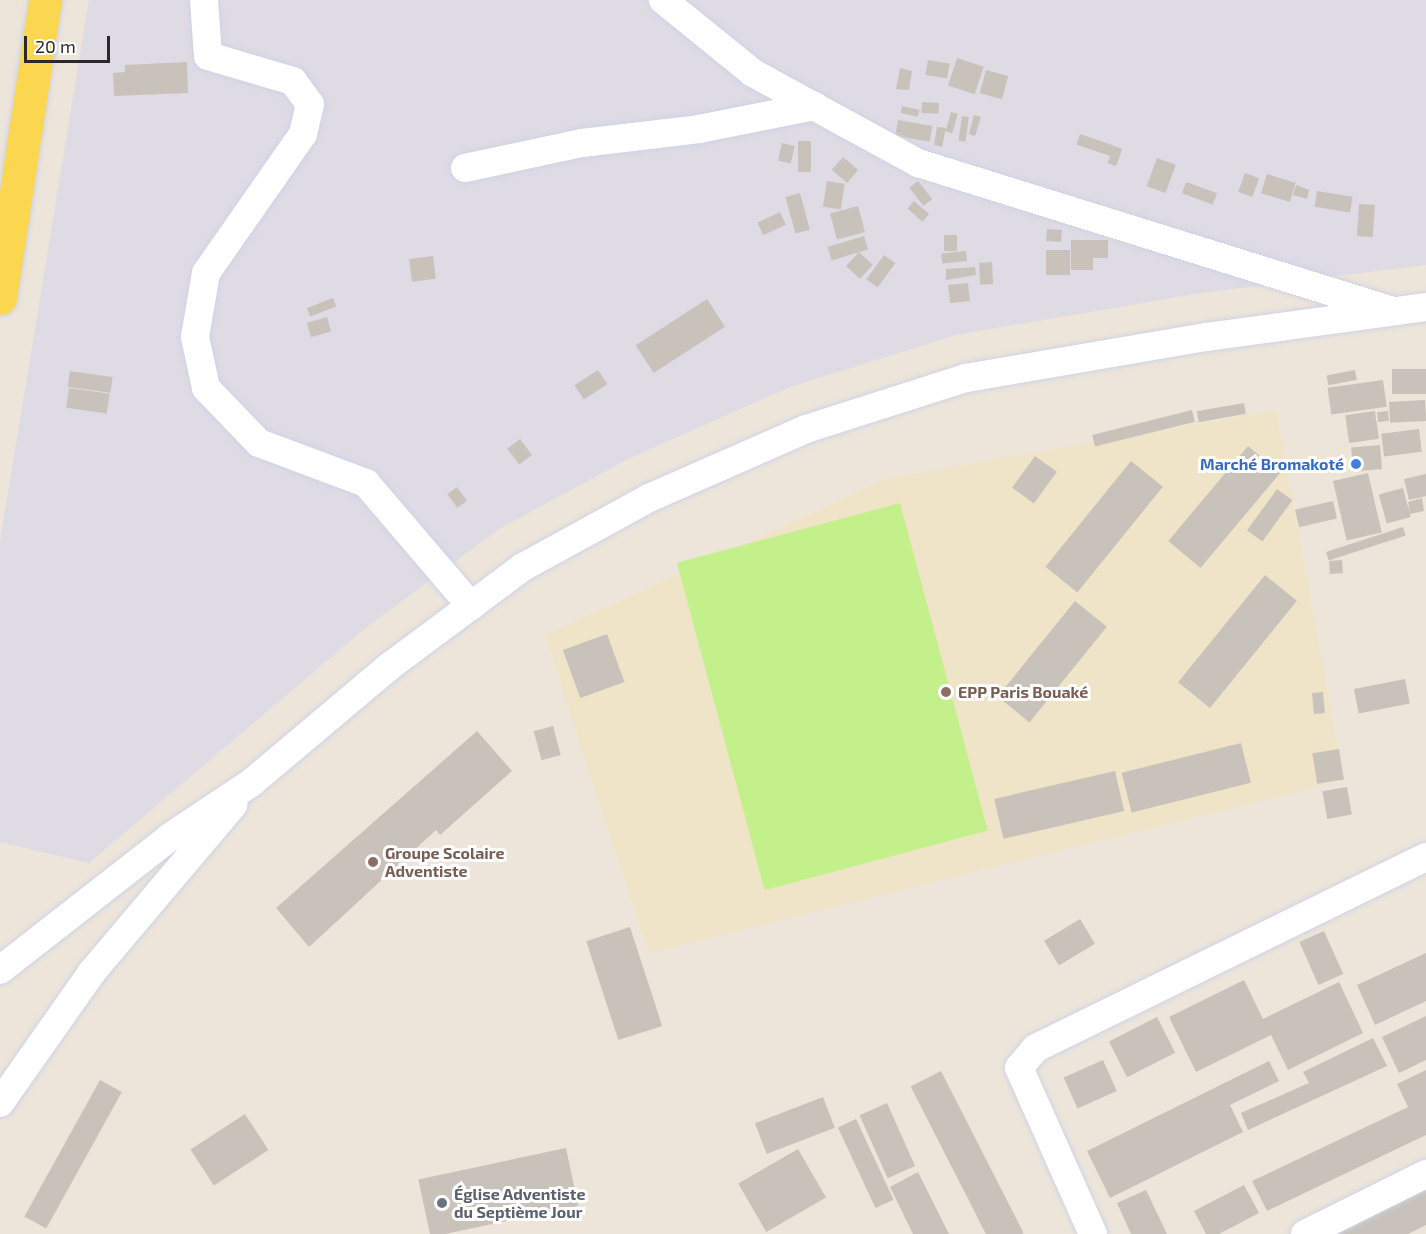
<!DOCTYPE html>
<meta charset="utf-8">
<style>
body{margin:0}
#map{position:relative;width:1426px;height:1234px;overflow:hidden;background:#ede5da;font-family:"Exo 2",sans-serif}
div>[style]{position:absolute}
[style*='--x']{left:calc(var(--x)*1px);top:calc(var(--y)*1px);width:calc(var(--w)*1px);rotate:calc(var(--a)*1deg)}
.industrial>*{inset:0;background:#dedbe5}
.education>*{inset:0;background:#f0e4c8}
.pitch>*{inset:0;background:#c4f08c;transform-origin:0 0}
.building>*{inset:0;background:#c8c2ba;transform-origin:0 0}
.roads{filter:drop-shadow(0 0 2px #cfd3e4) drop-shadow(0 0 2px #cfd3e4)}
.minor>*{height:28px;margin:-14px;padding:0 14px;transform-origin:14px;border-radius:14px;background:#fff}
.major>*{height:33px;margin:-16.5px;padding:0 16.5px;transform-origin:16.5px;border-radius:16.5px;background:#fbd750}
.dots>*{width:16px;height:16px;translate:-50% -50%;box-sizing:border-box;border:3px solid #fff;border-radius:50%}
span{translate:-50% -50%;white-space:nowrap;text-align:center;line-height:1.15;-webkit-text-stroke:6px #fff;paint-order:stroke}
.shop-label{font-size:16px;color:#366cbe;font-weight:700}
.right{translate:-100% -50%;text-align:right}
.education-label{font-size:16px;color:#785e54;font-weight:700}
.left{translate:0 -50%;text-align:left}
.worship-label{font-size:16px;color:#5b616d;font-weight:700}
.scale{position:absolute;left:24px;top:36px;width:86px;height:27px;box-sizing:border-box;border:3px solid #292929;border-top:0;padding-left:8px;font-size:18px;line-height:21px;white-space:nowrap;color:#292929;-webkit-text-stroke:4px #fff;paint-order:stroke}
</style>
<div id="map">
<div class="industrial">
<div style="clip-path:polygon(89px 0,1426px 0,1426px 265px,1201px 293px,956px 335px,790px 387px,630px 458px,499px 529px,362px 631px,89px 863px,0 842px,0 541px)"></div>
</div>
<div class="education">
<div style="clip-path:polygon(1276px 410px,1344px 780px,648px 953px,545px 635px,888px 478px)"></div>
</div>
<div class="pitch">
<div style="left:900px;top:503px;width:339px;height:231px;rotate:75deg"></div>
</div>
<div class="building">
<div style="left:957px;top:58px;width:28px;height:29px;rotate:18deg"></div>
<div style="left:928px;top:60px;width:22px;height:15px;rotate:10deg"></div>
<div style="clip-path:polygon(187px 62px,188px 93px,114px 96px,113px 73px,125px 72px,125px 65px)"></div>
<div style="clip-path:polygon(900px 68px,912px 71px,909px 90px,896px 89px)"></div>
<div style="left:986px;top:70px;width:23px;height:24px;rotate:15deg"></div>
<div style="left:922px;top:102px;width:17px;height:11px;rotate:3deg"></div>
<div style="left:902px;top:106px;width:18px;height:7px;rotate:13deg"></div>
<div style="left:951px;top:112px;width:7px;height:20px;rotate:16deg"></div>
<div style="clip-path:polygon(974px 115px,981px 117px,975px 136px,969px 134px)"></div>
<div style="left:962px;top:116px;width:7px;height:25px;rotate:8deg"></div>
<div style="left:898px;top:120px;width:35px;height:16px;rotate:10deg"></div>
<div style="clip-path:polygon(937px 127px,946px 128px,942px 147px,934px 145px)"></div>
<div style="left:1080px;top:134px;width:36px;height:11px;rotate:19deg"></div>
<div style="left:798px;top:141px;width:13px;height:31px"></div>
<div style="left:782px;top:143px;width:13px;height:18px;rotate:13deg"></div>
<div style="left:1114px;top:146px;width:9px;height:18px;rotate:21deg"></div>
<div style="left:843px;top:157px;width:20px;height:17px;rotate:41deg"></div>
<div style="left:1157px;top:158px;width:20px;height:30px;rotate:20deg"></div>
<div style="left:1245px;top:173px;width:15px;height:20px;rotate:20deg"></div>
<div style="left:1267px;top:174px;width:30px;height:20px;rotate:17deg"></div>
<div style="left:827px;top:181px;width:18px;height:26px;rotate:9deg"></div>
<div style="left:918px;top:181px;width:23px;height:11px;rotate:52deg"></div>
<div style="left:1186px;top:182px;width:33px;height:12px;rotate:20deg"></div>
<div style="clip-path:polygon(1296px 185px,1309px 190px,1307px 199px,1293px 195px)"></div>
<div style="left:1317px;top:191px;width:36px;height:16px;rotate:9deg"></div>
<div style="left:800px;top:193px;width:38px;height:15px;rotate:75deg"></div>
<div style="left:914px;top:201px;width:20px;height:10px;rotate:41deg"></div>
<div style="left:1359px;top:204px;width:16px;height:32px;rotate:4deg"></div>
<div style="left:858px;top:206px;width:27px;height:29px;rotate:75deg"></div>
<div style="left:780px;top:212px;width:14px;height:25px;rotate:65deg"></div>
<div style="left:1047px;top:229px;width:15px;height:12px;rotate:4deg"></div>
<div style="left:944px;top:235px;width:13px;height:16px"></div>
<div style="left:864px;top:236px;width:14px;height:38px;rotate:73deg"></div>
<div style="clip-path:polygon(1071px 240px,1108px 240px,1108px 258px,1093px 258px,1093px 270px,1071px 270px)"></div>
<div style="left:1070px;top:250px;width:25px;height:24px;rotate:90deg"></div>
<div style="left:966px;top:251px;width:10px;height:25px;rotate:84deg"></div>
<div style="left:859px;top:252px;width:19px;height:19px;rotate:43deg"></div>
<div style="left:884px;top:255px;width:14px;height:30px;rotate:36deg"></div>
<div style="left:433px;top:256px;width:23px;height:24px;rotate:83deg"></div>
<div style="left:992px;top:262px;width:22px;height:13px;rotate:87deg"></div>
<div style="clip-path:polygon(975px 267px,976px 275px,946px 280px,946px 269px)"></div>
<div style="left:968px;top:283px;width:18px;height:20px;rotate:84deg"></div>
<div style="left:333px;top:298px;width:9px;height:28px;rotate:69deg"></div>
<div style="left:707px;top:299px;width:33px;height:85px;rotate:57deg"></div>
<div style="left:327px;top:317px;width:15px;height:21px;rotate:74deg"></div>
<div style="left:1426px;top:369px;width:25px;height:34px;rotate:90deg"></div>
<div style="left:598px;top:370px;width:17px;height:28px;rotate:57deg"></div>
<div style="left:1355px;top:370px;width:10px;height:29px;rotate:79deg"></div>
<div style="left:70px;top:371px;width:43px;height:16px;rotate:8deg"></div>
<div style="left:1383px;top:380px;width:27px;height:56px;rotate:82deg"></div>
<div style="left:69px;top:388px;width:41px;height:20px;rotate:8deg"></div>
<div style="left:1425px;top:400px;width:21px;height:36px;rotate:87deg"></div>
<div style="left:1244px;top:403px;width:11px;height:48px;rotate:80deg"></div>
<div style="left:1192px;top:410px;width:12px;height:103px;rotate:76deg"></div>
<div style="left:1375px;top:411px;width:28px;height:30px;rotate:82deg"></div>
<div style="left:1388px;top:411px;width:10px;height:11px;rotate:84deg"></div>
<div style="left:1419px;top:429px;width:23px;height:38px;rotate:83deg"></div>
<div style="left:520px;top:439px;width:20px;height:16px;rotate:53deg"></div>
<div style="left:1380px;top:445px;width:24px;height:29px;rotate:85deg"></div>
<div style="left:1248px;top:446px;width:42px;height:124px;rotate:40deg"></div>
<div style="left:1035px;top:456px;width:27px;height:39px;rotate:36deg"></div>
<div style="left:1131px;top:461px;width:41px;height:136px;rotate:39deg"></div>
<div style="left:1368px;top:473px;width:61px;height:36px;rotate:77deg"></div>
<div style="clip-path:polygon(1426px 474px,1426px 496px,1409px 500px,1404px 479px)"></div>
<div style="left:457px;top:487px;width:17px;height:12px;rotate:54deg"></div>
<div style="left:1403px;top:488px;width:30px;height:25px;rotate:75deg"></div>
<div style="left:1277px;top:489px;width:19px;height:51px;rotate:36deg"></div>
<div style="clip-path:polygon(1422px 498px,1424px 511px,1410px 514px,1408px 502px)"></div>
<div style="left:1333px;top:501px;width:18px;height:39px;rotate:77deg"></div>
<div style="left:1403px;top:527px;width:9px;height:81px;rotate:72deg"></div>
<div style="left:1342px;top:560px;width:13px;height:13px;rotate:86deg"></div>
<div style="left:1265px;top:575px;width:41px;height:138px;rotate:39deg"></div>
<div style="left:1075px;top:601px;width:41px;height:123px;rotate:39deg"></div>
<div style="left:607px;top:634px;width:51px;height:47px;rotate:70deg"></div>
<div style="left:1405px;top:679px;width:25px;height:52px;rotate:79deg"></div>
<div style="left:1323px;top:692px;width:21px;height:11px;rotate:85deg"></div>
<div style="left:553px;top:726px;width:30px;height:20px;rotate:75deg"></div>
<div style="clip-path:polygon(477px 731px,512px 771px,440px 835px,436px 830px,309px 947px,276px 908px)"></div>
<div style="left:1241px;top:743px;width:41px;height:123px;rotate:76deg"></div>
<div style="left:1339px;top:749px;width:31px;height:27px;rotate:81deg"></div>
<div style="left:1115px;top:771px;width:41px;height:124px;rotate:77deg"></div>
<div style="left:1347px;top:787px;width:28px;height:25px;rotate:80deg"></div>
<div style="left:1080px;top:919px;width:29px;height:42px;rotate:59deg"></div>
<div style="left:630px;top:927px;width:104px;height:46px;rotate:72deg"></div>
<div style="left:1324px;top:931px;width:47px;height:27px;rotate:66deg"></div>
<div style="clip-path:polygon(1426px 953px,1426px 1001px,1375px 1025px,1357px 985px)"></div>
<div style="clip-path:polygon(1244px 980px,1263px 1019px,1339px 982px,1363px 1033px,1288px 1070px,1271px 1035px,1196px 1072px,1169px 1017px)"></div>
<div style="clip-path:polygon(1426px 1016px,1426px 1060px,1399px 1073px,1382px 1037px)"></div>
<div style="left:1157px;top:1017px;width:40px;height:54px;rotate:63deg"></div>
<div style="clip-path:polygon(1373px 1038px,1387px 1066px,1248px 1130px,1241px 1113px,1309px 1083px,1303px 1072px)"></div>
<div style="left:1103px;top:1060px;width:34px;height:43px;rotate:66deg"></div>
<div style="clip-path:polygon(1269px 1061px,1279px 1081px,1230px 1105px,1243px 1132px,1110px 1198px,1087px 1151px)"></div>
<div style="clip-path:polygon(1426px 1070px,1426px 1135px,1267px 1211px,1252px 1181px,1408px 1107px,1397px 1084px)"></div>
<div style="left:941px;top:1071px;width:182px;height:34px;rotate:63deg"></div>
<div style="left:100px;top:1080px;width:25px;height:156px;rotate:29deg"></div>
<div style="left:823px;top:1097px;width:33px;height:73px;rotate:69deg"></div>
<div style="left:887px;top:1103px;width:69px;height:30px;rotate:66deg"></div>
<div style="left:245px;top:1114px;width:43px;height:65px;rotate:57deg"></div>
<div style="left:856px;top:1119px;width:89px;height:20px;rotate:65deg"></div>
<div style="left:566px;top:1148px;width:59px;height:151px;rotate:78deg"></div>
<div style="left:798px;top:1149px;width:56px;height:69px;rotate:60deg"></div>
<div style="clip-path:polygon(918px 1172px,949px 1234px,913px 1234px,890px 1187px)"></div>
<div style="clip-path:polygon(1244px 1185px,1259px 1213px,1219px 1234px,1206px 1234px,1194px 1211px)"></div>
<div style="clip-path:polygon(1426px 1189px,1426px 1225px,1408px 1234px,1333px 1234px)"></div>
<div style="clip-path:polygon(1146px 1190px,1167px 1234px,1131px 1234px,1117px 1203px)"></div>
</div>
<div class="roads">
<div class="minor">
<div style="--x:204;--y:0;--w:56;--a:85.9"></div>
<div style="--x:208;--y:56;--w:89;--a:16.4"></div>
<div style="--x:293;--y:81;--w:29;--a:54"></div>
<div style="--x:310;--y:104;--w:31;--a:103"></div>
<div style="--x:303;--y:134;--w:169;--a:124.9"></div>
<div style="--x:206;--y:273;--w:65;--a:99.8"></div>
<div style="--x:195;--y:337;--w:52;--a:77.8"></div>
<div style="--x:206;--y:388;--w:76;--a:46.1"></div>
<div style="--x:259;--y:443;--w:114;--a:20.5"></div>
<div style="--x:366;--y:483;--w:162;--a:49.5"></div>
<div style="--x:663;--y:0;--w:116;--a:39"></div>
<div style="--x:753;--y:73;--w:188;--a:28.6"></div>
<div style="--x:918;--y:163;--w:492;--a:17.3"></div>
<div style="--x:465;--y:168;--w:120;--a:-12.1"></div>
<div style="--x:582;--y:143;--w:118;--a:-6.8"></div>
<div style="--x:699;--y:129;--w:118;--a:-11.2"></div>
<div style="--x:0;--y:970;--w:216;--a:-38"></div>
<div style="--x:170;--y:837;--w:97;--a:-33.7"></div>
<div style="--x:251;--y:783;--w:182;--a:-40.1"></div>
<div style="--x:390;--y:666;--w:166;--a:-36.7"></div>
<div style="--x:523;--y:567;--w:144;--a:-28.7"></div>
<div style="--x:649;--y:498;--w:171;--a:-23.7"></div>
<div style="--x:806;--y:429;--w:168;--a:-17.7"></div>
<div style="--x:966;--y:378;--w:244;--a:-9.7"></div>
<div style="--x:1207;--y:337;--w:221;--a:-7.8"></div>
<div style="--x:0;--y:1103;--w:160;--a:-54.9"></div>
<div style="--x:92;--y:972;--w:219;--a:-49.8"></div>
<div style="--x:1093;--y:1234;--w:182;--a:-114"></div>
<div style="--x:1019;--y:1068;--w:26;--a:-50"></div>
<div style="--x:1036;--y:1048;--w:434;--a:-26.1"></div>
<div style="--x:1305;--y:1234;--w:135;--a:-26.4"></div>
</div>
<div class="major">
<div style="--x:0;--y:298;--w:301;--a:-81.4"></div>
</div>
</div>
<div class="dots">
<div style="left:1356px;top:464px;background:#3f7fe0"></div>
<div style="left:946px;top:692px;background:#8d6e63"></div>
<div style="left:373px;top:862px;background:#8d6e63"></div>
<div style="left:442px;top:1203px;background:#6b7280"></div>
</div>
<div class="shop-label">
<span class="right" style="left:1344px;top:464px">Marché Bromakoté</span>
</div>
<div class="education-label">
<span class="left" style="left:958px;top:692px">EPP Paris Bouaké</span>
<span class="left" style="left:385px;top:862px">Groupe Scolaire<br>Adventiste</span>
</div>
<div class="worship-label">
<span class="left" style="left:454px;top:1203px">Église Adventiste<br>du Septième Jour</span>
</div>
<div class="scale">20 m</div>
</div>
